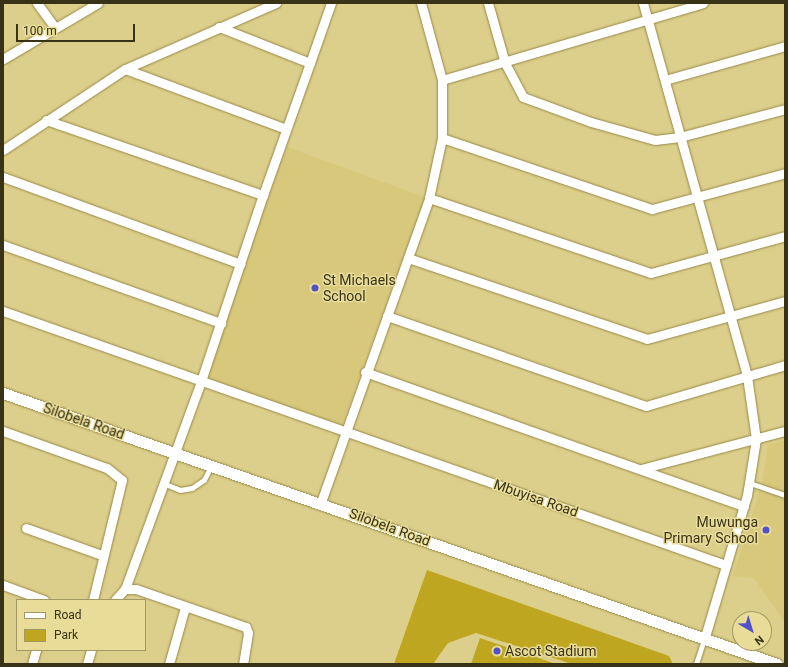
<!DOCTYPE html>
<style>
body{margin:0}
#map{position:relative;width:788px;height:667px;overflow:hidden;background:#dccf8b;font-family:Roboto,sans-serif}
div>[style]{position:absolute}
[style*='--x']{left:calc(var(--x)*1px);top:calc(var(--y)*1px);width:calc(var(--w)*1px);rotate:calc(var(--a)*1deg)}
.built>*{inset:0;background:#d7c87c;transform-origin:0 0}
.green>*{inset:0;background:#bea620}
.roads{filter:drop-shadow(0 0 1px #978947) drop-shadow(0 0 1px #978947)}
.service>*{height:4.5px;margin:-2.25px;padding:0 2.25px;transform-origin:2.25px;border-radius:2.25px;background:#fff}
.minor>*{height:9px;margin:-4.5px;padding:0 4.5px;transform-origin:4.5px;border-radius:4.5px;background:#fff}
.tertiary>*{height:11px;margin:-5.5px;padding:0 5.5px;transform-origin:5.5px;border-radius:5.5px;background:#fff}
.dots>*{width:11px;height:11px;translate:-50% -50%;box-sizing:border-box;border:2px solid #e9dc98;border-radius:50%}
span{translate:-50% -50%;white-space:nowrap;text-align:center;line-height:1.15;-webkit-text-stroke:3px #e9dc98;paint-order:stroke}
.poi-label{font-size:14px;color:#383317}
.left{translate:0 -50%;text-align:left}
.right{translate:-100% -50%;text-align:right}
.street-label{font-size:14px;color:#383317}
.frame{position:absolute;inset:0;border:4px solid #383317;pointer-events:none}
.legend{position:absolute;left:16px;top:599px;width:130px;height:52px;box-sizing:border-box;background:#e9dc98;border:1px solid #a29864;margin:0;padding:5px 7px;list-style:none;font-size:12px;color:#383317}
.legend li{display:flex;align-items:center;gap:8px;height:20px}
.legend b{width:20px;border:1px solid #a29864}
.north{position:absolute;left:732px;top:611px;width:40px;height:40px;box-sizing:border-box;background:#e9dc98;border:1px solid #a29864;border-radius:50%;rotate:142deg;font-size:11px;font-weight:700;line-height:16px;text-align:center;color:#383317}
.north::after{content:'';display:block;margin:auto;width:14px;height:18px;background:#5251c8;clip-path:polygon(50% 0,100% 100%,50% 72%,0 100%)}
.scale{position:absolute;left:16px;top:24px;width:119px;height:18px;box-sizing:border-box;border:2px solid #383317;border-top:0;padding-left:5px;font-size:12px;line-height:14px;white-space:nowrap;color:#383317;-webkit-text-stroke:3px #e9dc98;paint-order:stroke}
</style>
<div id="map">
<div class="built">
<div style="left:287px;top:147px;width:147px;height:244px;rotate:20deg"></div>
<div style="clip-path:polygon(785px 440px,785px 623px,754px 578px,733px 576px,762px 483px,768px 445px)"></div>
</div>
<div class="green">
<div style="clip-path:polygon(427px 570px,669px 656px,673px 664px,572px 664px,476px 633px,448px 643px,433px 664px,394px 664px)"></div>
<div style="clip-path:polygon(480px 638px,556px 664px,471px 664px)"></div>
</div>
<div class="roads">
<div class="service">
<div style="--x:163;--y:483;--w:18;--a:22"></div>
<div style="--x:180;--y:490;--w:12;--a:-9"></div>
<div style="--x:192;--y:488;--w:14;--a:-34"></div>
<div style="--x:204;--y:480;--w:16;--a:-63"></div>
<div style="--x:750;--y:483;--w:37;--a:19"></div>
<div style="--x:696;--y:664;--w:25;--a:-72"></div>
</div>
<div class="minor">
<div style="--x:37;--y:3;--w:29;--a:54"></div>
<div style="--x:421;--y:3;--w:80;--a:74.7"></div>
<div style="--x:442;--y:80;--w:58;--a:90"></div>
<div style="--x:442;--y:138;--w:61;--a:102.2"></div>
<div style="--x:488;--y:3;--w:62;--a:74.2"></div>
<div style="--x:505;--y:63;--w:38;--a:62"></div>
<div style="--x:523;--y:97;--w:72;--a:20.2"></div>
<div style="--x:591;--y:122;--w:66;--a:15.7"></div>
<div style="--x:655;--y:140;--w:25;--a:-7"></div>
<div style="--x:680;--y:137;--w:109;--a:-14.9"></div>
<div style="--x:643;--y:3;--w:387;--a:74.4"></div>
<div style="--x:747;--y:376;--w:64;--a:81.9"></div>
<div style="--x:756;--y:439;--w:57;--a:99.1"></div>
<div style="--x:747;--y:495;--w:151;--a:106.5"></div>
<div style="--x:3;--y:59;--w:110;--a:-30.5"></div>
<div style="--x:310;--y:63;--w:64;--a:-70.7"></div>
<div style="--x:125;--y:69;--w:172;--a:20.4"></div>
<div style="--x:442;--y:80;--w:272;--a:-16.4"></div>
<div style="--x:665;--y:80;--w:125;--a:-15.8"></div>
<div style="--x:46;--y:120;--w:230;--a:19.1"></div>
<div style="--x:263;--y:195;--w:140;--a:-70.4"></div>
<div style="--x:310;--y:63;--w:98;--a:-158.4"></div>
<div style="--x:442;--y:138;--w:222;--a:18.7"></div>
<div style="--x:652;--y:209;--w:138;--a:-15.1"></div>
<div style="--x:3;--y:150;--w:146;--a:-33.6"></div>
<div style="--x:125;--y:69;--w:165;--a:-23.6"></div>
<div style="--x:3;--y:177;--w:253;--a:20.1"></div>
<div style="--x:3;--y:245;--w:232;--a:19.7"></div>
<div style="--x:408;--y:258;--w:252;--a:18.7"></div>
<div style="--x:647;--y:339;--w:143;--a:-15.4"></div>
<div style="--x:3;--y:311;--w:766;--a:19.36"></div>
<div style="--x:387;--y:316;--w:274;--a:19.2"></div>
<div style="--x:646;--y:406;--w:145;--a:-16.4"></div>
<div style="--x:365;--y:372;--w:402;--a:19.5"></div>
<div style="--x:3;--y:431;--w:110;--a:19.6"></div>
<div style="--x:107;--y:468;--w:19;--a:39"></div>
<div style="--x:122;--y:480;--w:123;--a:103.6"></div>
<div style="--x:641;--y:469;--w:149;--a:-14.8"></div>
<div style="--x:321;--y:502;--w:323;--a:-70.4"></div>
<div style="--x:429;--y:198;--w:234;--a:18.7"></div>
<div style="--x:651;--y:273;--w:139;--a:-15.4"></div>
<div style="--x:26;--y:528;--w:81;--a:19.6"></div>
<div style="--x:3;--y:585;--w:44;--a:20.1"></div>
<div style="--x:125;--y:589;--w:221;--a:-69.9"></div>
<div style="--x:201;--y:381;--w:196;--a:-71.6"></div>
<div style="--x:115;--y:600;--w:15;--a:-48"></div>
<div style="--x:125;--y:589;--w:11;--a:0"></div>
<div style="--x:136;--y:589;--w:116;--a:19.1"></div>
<div style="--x:246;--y:627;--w:6;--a:72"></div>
<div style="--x:248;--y:633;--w:31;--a:99"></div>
<div style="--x:32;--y:664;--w:15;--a:-74"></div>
<div style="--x:87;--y:664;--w:15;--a:-74"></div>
<div style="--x:169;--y:664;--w:59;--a:-74.3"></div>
</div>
<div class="tertiary">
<div style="--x:3;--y:393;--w:820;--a:19.3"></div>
</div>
</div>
<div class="dots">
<div style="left:315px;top:288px;background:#5251c8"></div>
<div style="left:766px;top:530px;background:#5251c8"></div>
<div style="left:497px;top:651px;background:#5251c8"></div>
</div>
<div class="poi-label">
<span class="left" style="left:323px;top:288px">St Michaels<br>School</span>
<span class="right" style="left:758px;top:530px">Muwunga<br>Primary School</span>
<span class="left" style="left:505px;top:651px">Ascot Stadium</span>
</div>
<div class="street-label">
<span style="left:84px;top:421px;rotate:19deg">Silobela Road</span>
<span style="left:536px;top:498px;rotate:19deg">Mbuyisa Road</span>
<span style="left:390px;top:527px;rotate:20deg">Silobela Road</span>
</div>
<div class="frame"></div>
<ul class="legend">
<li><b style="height:5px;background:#fff"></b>Road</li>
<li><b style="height:11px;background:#bea620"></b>Park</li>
</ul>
<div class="north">N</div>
<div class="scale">100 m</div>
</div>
